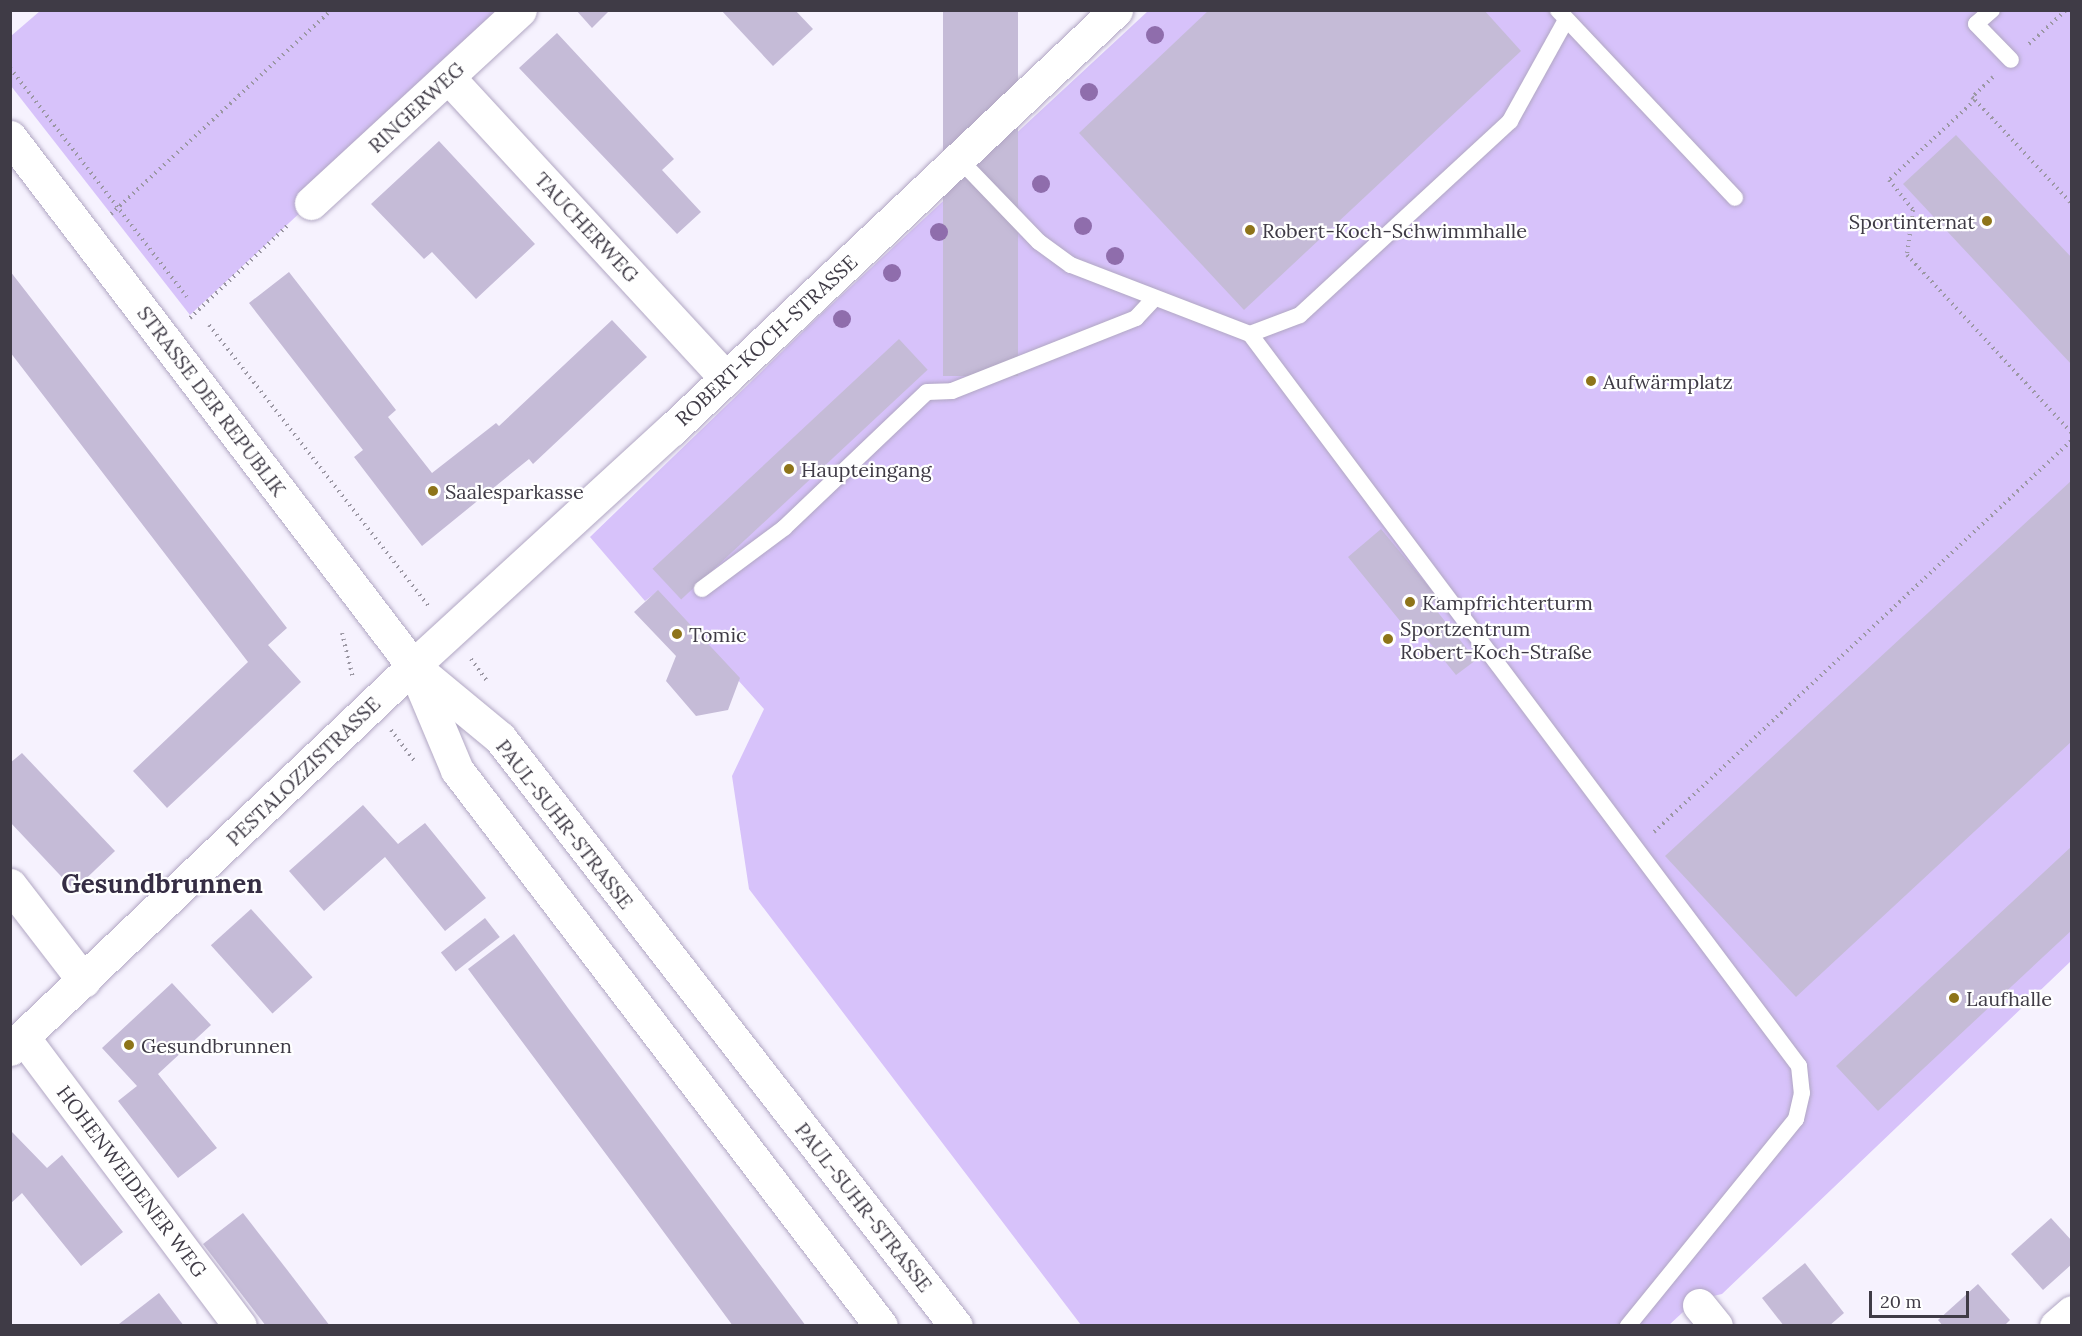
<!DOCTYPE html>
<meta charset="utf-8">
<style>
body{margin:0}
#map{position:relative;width:2082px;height:1336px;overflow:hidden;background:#f6f2fe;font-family:Lora,serif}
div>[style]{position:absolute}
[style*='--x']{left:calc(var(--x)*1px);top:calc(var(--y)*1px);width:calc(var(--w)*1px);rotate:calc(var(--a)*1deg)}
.green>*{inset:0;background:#d7c2fa}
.building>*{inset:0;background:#c5bbd7;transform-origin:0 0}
.path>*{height:4px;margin-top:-2px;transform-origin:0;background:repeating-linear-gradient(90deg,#9b97a3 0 1.5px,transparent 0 6px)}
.roads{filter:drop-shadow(0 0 2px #b1a7c3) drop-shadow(0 0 2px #b1a7c3)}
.lane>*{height:16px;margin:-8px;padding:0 8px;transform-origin:8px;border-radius:8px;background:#fff}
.street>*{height:33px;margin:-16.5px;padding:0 16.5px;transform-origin:16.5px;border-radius:16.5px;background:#fff}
.secondary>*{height:33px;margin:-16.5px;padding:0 16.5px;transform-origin:16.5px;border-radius:16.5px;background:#fff}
.trees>*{width:18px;height:18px;margin:-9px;border-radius:50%;background:#8f6dac}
.dots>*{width:16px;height:16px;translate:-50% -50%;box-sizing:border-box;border:3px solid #fff;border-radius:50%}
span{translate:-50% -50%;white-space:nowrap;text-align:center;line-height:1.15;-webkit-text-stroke:4.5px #fff;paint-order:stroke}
.street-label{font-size:20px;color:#3f3b46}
.poi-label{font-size:20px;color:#3f3b46}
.right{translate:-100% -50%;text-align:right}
.left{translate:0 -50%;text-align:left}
.district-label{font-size:26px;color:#362e44;font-weight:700}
.frame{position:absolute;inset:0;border:12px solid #3f3b46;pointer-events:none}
.scale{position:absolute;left:1869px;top:1291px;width:100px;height:27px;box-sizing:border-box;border:3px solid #3f3b46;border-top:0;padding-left:8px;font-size:18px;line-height:21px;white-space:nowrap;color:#3f3b46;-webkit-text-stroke:4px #fff;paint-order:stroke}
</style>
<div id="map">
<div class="green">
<div style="clip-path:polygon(40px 11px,517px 11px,190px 315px,11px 86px,11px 36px)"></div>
<div style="clip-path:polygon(1148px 11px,2071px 11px,2071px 961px,1722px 1294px,1696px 1300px,1669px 1325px,1081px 1325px,749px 889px,732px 776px,764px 709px,658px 591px,645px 601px,590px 537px,817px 318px)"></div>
</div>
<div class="building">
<div style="clip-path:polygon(576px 10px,610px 10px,592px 28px)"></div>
<div style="clip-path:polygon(721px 10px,795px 10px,813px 29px,773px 66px)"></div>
<div style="left:943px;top:10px;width:75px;height:366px"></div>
<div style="clip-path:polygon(1209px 10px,1484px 10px,1521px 51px,1244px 310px,1079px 133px)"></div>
<div style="clip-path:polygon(557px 33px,674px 159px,662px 170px,701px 212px,677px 234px,519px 68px)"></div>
<div style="clip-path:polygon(1956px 135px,2072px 258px,2072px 365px,1903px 184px)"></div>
<div style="clip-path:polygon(439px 141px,535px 244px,476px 299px,432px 252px,424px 259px,371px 204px)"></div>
<div style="clip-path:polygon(10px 271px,287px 628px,268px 645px,301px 682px,167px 808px,133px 771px,248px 662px,10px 352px)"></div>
<div style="clip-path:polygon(289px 272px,396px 410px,388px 417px,432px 473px,496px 423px,499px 426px,612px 320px,647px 357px,533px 464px,529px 459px,422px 546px,354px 457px,363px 450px,249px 303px)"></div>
<div style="left:899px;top:339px;width:42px;height:337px;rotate:47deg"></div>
<div style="clip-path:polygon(2072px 480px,2072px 741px,1796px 997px,1665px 856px)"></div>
<div style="clip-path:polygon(1381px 529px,1439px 599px,1432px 605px,1476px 660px,1456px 675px,1412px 621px,1405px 627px,1348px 557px)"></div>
<div style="clip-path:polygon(658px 590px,740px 678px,728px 710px,696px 716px,666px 681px,676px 656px,634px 612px)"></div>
<div style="clip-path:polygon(22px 753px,115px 851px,74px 890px,10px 822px,10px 763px)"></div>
<div style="clip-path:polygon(363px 805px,398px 844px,425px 823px,486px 898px,445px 931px,385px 857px,324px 911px,289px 871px)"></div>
<div style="clip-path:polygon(2072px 846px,2072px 930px,1878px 1111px,1836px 1066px)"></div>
<div style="left:251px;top:909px;width:92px;height:54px;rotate:48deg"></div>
<div style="left:485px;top:918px;width:24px;height:56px;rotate:52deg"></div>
<div style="clip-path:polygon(514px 934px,568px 1008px,806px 1326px,733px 1326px,632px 1189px,468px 969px)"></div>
<div style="clip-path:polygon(172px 983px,211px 1025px,158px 1074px,217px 1148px,178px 1178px,118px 1101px,137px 1086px,102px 1048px)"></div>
<div style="clip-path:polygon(12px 1132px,47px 1168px,62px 1155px,123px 1232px,81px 1266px,22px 1193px,10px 1204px)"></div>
<div style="clip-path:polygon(243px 1213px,288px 1271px,330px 1326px,266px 1326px,203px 1244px)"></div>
<div style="clip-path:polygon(2051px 1218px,2072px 1241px,2072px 1264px,2043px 1290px,2011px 1254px)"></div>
<div style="clip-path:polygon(1805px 1263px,1844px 1313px,1829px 1326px,1784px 1326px,1762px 1298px)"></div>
<div style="clip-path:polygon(1978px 1284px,2010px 1320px,2004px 1326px,1943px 1326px,1938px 1320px)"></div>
<div style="clip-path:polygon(159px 1293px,184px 1326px,120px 1326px,119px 1324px)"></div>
</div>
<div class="path">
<div style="--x:2029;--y:44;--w:50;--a:-42.6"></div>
<div style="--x:10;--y:68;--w:289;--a:52.3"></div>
<div style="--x:1993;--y:77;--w:29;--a:136"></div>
<div style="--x:1972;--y:97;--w:4;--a:45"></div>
<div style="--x:1975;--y:100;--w:117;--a:137.1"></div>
<div style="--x:1889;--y:180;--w:38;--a:51"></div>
<div style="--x:1913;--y:210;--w:45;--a:97.6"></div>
<div style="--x:1907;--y:255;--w:243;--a:47.2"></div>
<div style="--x:1975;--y:100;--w:142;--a:47"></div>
<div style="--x:111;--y:214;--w:300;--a:-42.8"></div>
<div style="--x:190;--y:318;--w:134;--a:-43.5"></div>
<div style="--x:209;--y:325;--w:358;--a:52"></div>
<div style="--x:342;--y:633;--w:46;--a:76.3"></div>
<div style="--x:471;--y:659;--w:29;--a:54"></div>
<div style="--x:391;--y:730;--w:41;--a:52.9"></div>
<div style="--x:1654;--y:832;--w:573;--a:-43.16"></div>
</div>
<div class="roads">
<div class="lane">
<div style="--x:1558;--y:10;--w:258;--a:46.7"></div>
<div style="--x:1992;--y:10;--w:21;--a:139"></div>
<div style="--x:1976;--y:24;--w:50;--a:45.8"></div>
<div style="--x:959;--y:159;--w:115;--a:46.1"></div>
<div style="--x:1039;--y:242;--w:39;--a:36"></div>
<div style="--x:1071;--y:265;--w:192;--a:21.1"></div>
<div style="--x:1250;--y:334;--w:915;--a:53.13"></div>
<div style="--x:1799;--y:1066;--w:27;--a:84"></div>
<div style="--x:1802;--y:1093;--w:27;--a:103"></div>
<div style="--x:1796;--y:1119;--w:267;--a:129.1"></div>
<div style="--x:1250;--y:334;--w:53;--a:-20.8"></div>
<div style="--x:1300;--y:315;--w:286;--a:-42.7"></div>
<div style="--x:1510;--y:121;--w:115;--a:-61"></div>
<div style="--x:702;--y:589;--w:102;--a:-36.6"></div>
<div style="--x:784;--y:528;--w:197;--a:-43.6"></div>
<div style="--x:927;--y:392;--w:25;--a:-2"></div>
<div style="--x:952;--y:391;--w:198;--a:-21.6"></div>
<div style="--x:1136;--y:318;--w:26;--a:-47"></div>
</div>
<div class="street">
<div style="--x:448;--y:77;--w:410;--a:47.3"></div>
<div style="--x:311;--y:203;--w:284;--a:-42.7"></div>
<div style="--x:10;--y:885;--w:121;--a:52.4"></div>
<div style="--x:23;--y:1037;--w:361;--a:53.1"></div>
<div style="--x:1699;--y:1305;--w:27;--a:51"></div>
<div style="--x:2056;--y:1326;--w:21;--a:-41"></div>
</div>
<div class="secondary">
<div style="--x:10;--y:137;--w:665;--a:52.7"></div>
<div style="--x:413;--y:666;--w:113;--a:39.6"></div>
<div style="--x:500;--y:738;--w:744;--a:52.21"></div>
<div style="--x:415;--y:670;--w:108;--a:67.2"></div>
<div style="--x:457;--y:770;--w:699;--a:52.67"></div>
<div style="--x:10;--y:1049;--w:556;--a:-43.54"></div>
<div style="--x:413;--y:666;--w:350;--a:-42.5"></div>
<div style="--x:671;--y:430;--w:612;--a:-43.34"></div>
</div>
</div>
<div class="trees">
<div style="left:1155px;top:35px"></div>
<div style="left:1089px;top:92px"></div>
<div style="left:1041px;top:184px"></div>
<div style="left:1083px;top:226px"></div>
<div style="left:939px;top:232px"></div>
<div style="left:1115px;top:256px"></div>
<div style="left:892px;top:273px"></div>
<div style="left:842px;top:319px"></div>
</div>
<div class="dots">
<div style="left:1987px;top:221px;background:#8e7419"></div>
<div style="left:1250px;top:230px;background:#8e7419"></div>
<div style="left:1591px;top:381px;background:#8e7419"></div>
<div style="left:789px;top:469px;background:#8e7419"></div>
<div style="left:433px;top:491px;background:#8e7419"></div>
<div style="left:1410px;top:602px;background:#8e7419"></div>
<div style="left:677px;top:634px;background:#8e7419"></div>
<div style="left:1388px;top:639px;background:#8e7419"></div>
<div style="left:1954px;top:998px;background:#8e7419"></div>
<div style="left:129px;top:1045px;background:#8e7419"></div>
</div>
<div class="street-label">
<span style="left:416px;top:107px;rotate:-43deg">RINGERWEG</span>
<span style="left:587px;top:227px;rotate:47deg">TAUCHERWEG</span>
<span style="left:766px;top:340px;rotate:-43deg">ROBERT-KOCH-STRASSE</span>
<span style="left:212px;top:401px;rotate:53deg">STRASSE DER REPUBLIK</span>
<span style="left:303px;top:771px;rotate:-44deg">PESTALOZZISTRASSE</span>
<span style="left:565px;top:824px;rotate:52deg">PAUL-SUHR-STRASSE</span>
<span style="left:132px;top:1181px;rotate:53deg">HOHENWEIDENER WEG</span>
<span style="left:864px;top:1207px;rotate:52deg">PAUL-SUHR-STRASSE</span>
</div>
<div class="poi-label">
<span class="right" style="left:1975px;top:221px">Sportinternat</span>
<span class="left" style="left:1262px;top:230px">Robert-Koch-Schwimmhalle</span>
<span class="left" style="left:1603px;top:381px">Aufwärmplatz</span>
<span class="left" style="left:801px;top:469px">Haupteingang</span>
<span class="left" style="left:445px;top:491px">Saalesparkasse</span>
<span class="left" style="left:1422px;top:602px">Kampfrichterturm</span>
<span class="left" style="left:1400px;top:640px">Sportzentrum<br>Robert-Koch-Straße</span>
<span class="left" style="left:689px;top:634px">Tomic</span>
<span class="left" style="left:1966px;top:998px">Laufhalle</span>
<span class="left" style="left:141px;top:1045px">Gesundbrunnen</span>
</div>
<div class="district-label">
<span style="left:162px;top:884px">Gesundbrunnen</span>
</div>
<div class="frame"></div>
<div class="scale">20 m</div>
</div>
